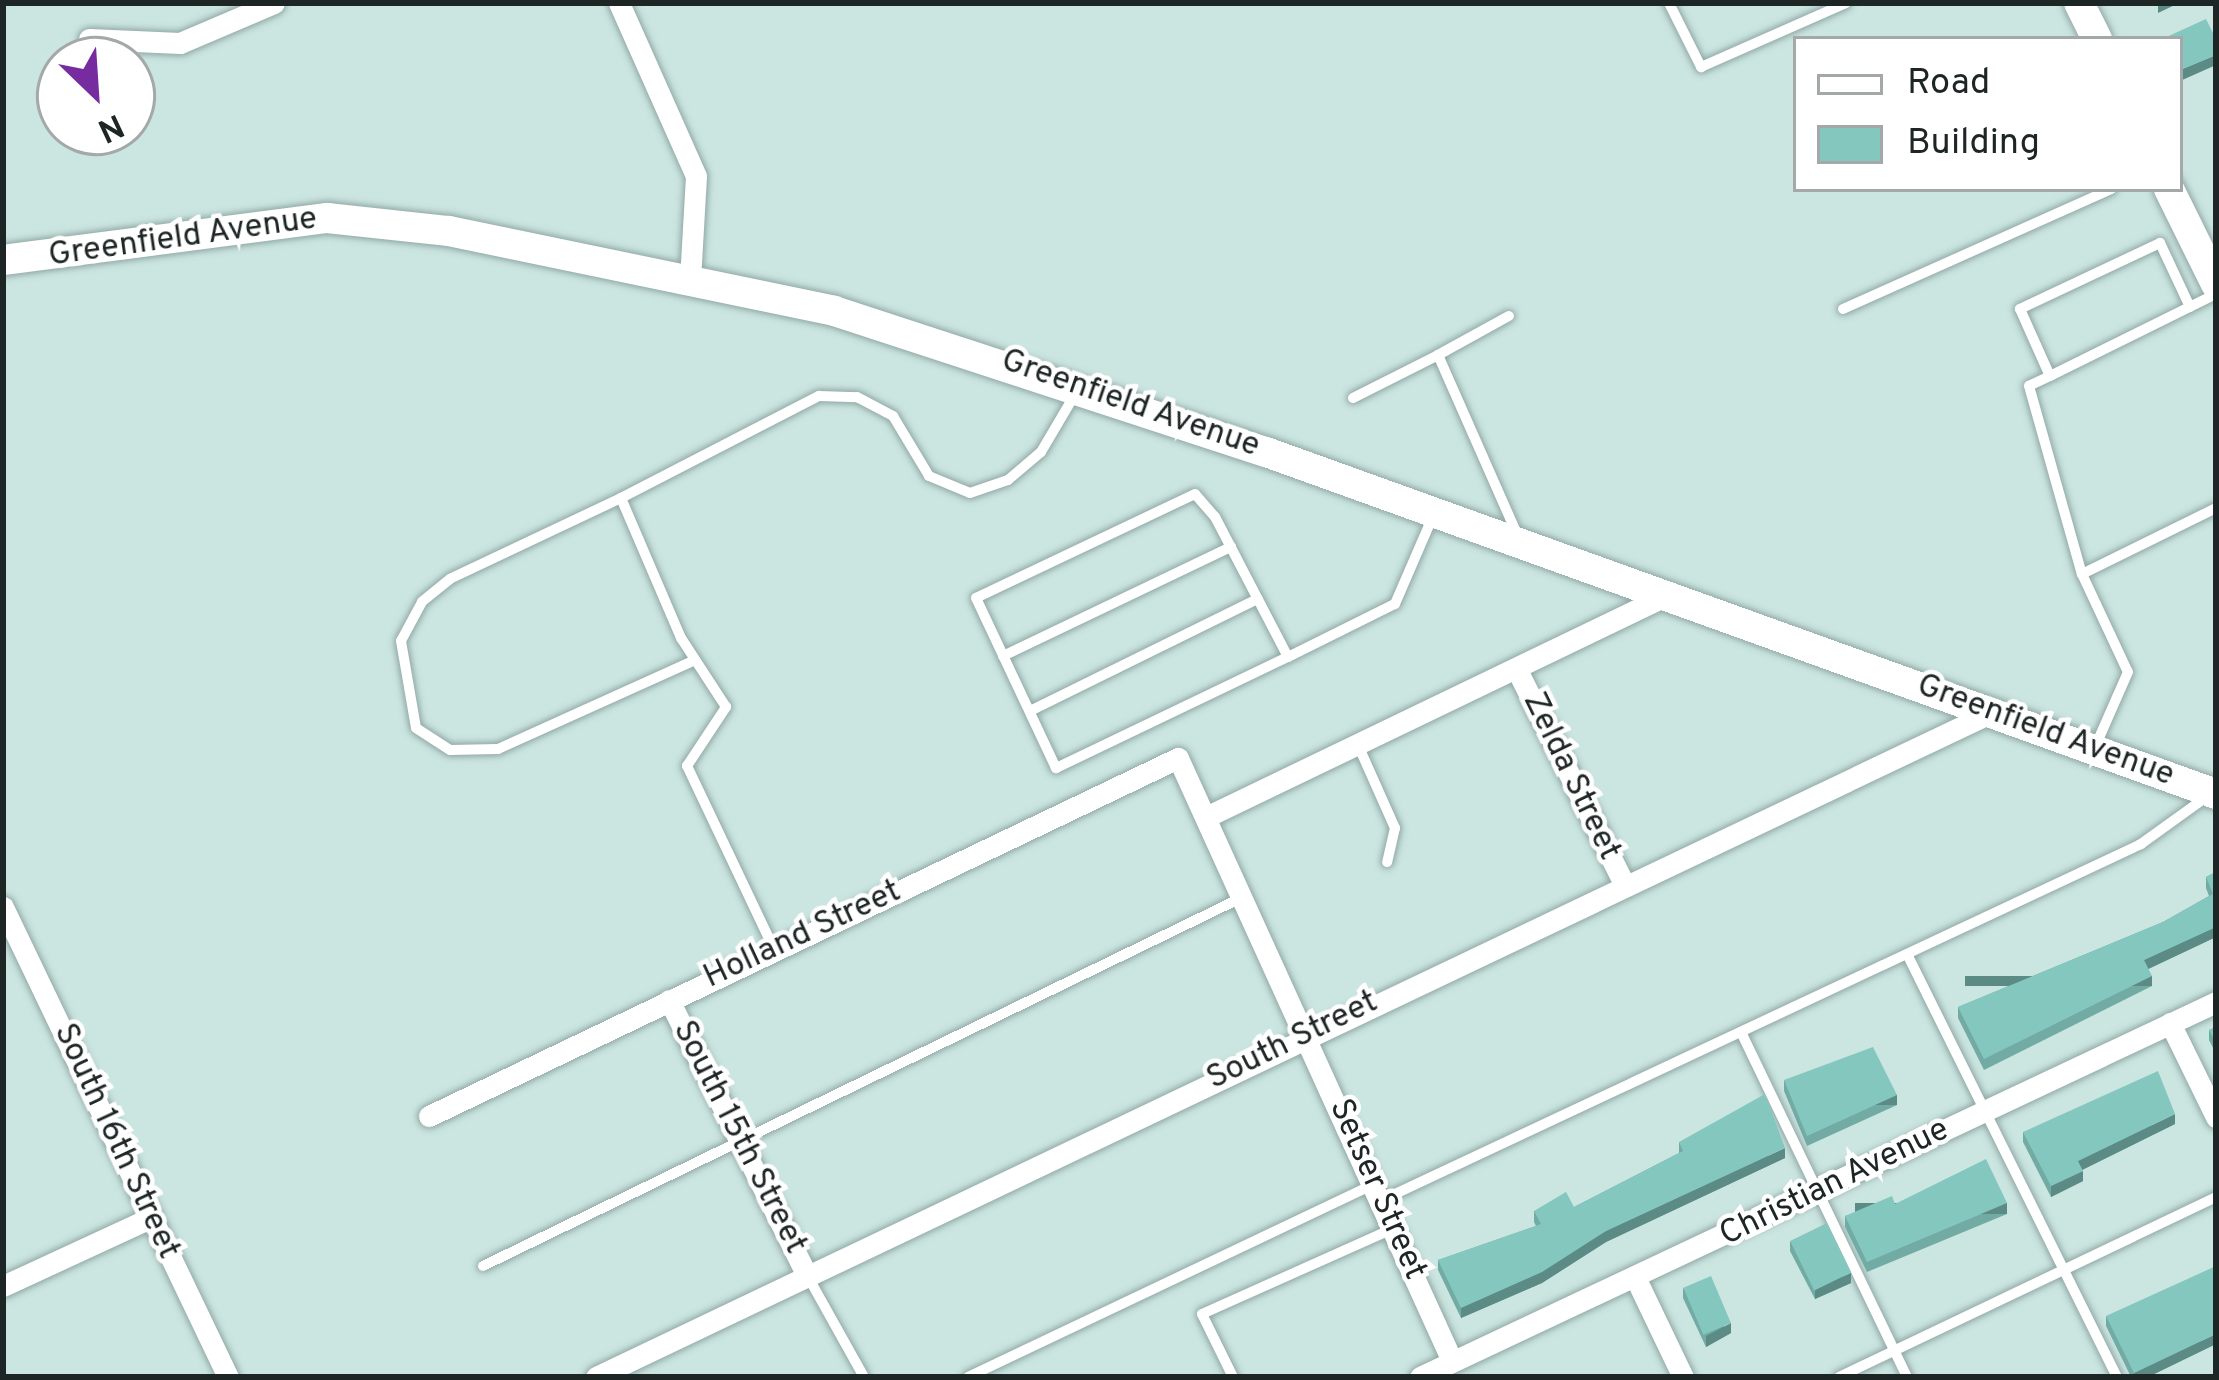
<!DOCTYPE html>
<style>
body{margin:0}
#map{position:relative;width:2219px;height:1380px;overflow:hidden;background:#cbe5e1;font-family:Overpass,sans-serif}
div>[style]{position:absolute}
[style*='--x']{left:calc(var(--x)*1px);top:calc(var(--y)*1px);width:calc(var(--w)*1px);rotate:calc(var(--a)*1deg)}
.roads{filter:drop-shadow(0 0 3px #91a9a6) drop-shadow(0 0 3px #91a9a6)}
.lane>*{height:10px;margin:-5px;padding:0 5px;transform-origin:5px;border-radius:5px;background:#fff}
.street>*{height:21px;margin:-10.5px;padding:0 10.5px;transform-origin:10.5px;border-radius:10.5px;background:#fff}
.secondary>*{height:30px;margin:-15px;padding:0 15px;transform-origin:15px;border-radius:15px;background:#fff}
.wall>*{inset:0;background:#72aba4}
.shaded-wall>*{inset:0;background:#5c8b86;transform-origin:0 0}
.building>*{inset:0;background:#84c7bf;transform-origin:0 0}
span{translate:-50% -50%;white-space:nowrap;text-align:center;line-height:1.15;-webkit-text-stroke:9px #fff;paint-order:stroke}
.street-label{font-size:33px;color:#1d2625}
.frame{position:absolute;inset:0;border:6px solid #1d2625;pointer-events:none}
.legend{position:absolute;left:1793px;top:36px;width:390px;height:156px;box-sizing:border-box;background:#fff;border:3px solid #a5a8a8;margin:0;padding:15px 21px;list-style:none;font-size:36px;color:#1d2625}
.legend li{display:flex;align-items:center;gap:24px;height:60px}
.legend b{width:60px;border:3px solid #a5a8a8}
.north{position:absolute;left:36px;top:36px;width:120px;height:120px;box-sizing:border-box;background:#fff;border:3px solid #a5a8a8;border-radius:50%;rotate:155deg;font-size:33px;font-weight:700;line-height:48px;text-align:center;color:#1d2625}
.north::after{content:'';display:block;margin:auto;width:42px;height:54px;background:#762c9f;clip-path:polygon(50% 0,100% 100%,50% 72%,0 100%)}
</style>
<div id="map">
<div class="roads">
<div class="lane">
<div style="--x:1669;--y:3;--w:72;--a:63.4"></div>
<div style="--x:1701;--y:67;--w:158;--a:-23.8"></div>
<div style="--x:2190;--y:307;--w:71;--a:-115.1"></div>
<div style="--x:2160;--y:243;--w:155;--a:154.8"></div>
<div style="--x:2020;--y:309;--w:73;--a:65.9"></div>
<div style="--x:2050;--y:376;--w:185;--a:-26.3"></div>
<div style="--x:1843;--y:309;--w:294;--a:-24.1"></div>
<div style="--x:1438;--y:355;--w:81;--a:-28.8"></div>
<div style="--x:2050;--y:376;--w:23;--a:155"></div>
<div style="--x:2029;--y:386;--w:195;--a:74.3"></div>
<div style="--x:2082;--y:574;--w:108;--a:64.9"></div>
<div style="--x:2128;--y:672;--w:82;--a:113.7"></div>
<div style="--x:1353;--y:398;--w:95;--a:-26.8"></div>
<div style="--x:1438;--y:355;--w:196;--a:66.2"></div>
<div style="--x:621;--y:498;--w:189;--a:154.7"></div>
<div style="--x:450;--y:579;--w:36;--a:141"></div>
<div style="--x:422;--y:602;--w:44;--a:118.3"></div>
<div style="--x:401;--y:641;--w:88;--a:80.2"></div>
<div style="--x:416;--y:728;--w:40;--a:32.9"></div>
<div style="--x:450;--y:750;--w:48;--a:-1.2"></div>
<div style="--x:498;--y:749;--w:216;--a:-24.3"></div>
<div style="--x:2082;--y:574;--w:149;--a:-26.2"></div>
<div style="--x:1003;--y:656;--w:253;--a:-25.6"></div>
<div style="--x:1288;--y:657;--w:158;--a:-117.5"></div>
<div style="--x:1215;--y:517;--w:30;--a:-131"></div>
<div style="--x:1195;--y:494;--w:242;--a:154.6"></div>
<div style="--x:976;--y:598;--w:188;--a:64.8"></div>
<div style="--x:1056;--y:768;--w:257;--a:-25.6"></div>
<div style="--x:1288;--y:657;--w:119;--a:-26.4"></div>
<div style="--x:1395;--y:604;--w:96;--a:-66.6"></div>
<div style="--x:1030;--y:711;--w:254;--a:-26.2"></div>
<div style="--x:1358;--y:745;--w:91;--a:66"></div>
<div style="--x:1395;--y:828;--w:35;--a:103"></div>
<div style="--x:774;--y:949;--w:203;--a:-115.4"></div>
<div style="--x:687;--y:766;--w:71;--a:-56.5"></div>
<div style="--x:726;--y:707;--w:82;--a:-123.1"></div>
<div style="--x:681;--y:638;--w:152;--a:-113.2"></div>
<div style="--x:621;--y:498;--w:223;--a:-27.3"></div>
<div style="--x:819;--y:396;--w:38;--a:2"></div>
<div style="--x:857;--y:397;--w:41;--a:27.8"></div>
<div style="--x:893;--y:416;--w:70;--a:59"></div>
<div style="--x:929;--y:476;--w:44;--a:22.5"></div>
<div style="--x:970;--y:493;--w:40;--a:-18.9"></div>
<div style="--x:1008;--y:480;--w:43;--a:-40.3"></div>
<div style="--x:1041;--y:452;--w:65;--a:-59.5"></div>
<div style="--x:1907;--y:954;--w:472;--a:63.6"></div>
<div style="--x:1741;--y:1032;--w:383;--a:64.3"></div>
<div style="--x:1380;--y:1201;--w:841;--a:-25.13"></div>
<div style="--x:2141;--y:844;--w:84;--a:-35.8"></div>
<div style="--x:483;--y:1266;--w:843;--a:-25.9"></div>
<div style="--x:807;--y:1275;--w:117;--a:60.8"></div>
<div style="--x:968;--y:1377;--w:448;--a:-25.4"></div>
<div style="--x:1233;--y:1377;--w:70;--a:-116.2"></div>
<div style="--x:1202;--y:1314;--w:208;--a:-24.1"></div>
<div style="--x:1839;--y:1377;--w:418;--a:-25.5"></div>
</div>
<div class="street">
<div style="--x:619;--y:3;--w:189;--a:66"></div>
<div style="--x:696;--y:176;--w:104;--a:93.3"></div>
<div style="--x:89;--y:39;--w:91;--a:2.5"></div>
<div style="--x:180;--y:43;--w:102;--a:-23.1"></div>
<div style="--x:1517;--y:670;--w:239;--a:63.4"></div>
<div style="--x:1206;--y:817;--w:514;--a:-25.72"></div>
<div style="--x:3;--y:907;--w:521;--a:64.42"></div>
<div style="--x:669;--y:1000;--w:308;--a:63.4"></div>
<div style="--x:2170;--y:1023;--w:105;--a:63.9"></div>
<div style="--x:429;--y:1116;--w:830;--a:-25.55"></div>
<div style="--x:1178;--y:758;--w:662;--a:65.56"></div>
<div style="--x:1636;--y:1279;--w:109;--a:64.4"></div>
<div style="--x:3;--y:1286;--w:162;--a:-24.8"></div>
<div style="--x:596;--y:1377;--w:1546;--a:-25.47"></div>
<div style="--x:1420;--y:1377;--w:880;--a:-25.23"></div>
</div>
<div class="secondary">
<div style="--x:2079;--y:3;--w:40;--a:63.4"></div>
<div style="--x:2169;--y:189;--w:106;--a:63.7"></div>
<div style="--x:3;--y:260;--w:327;--a:-7.4"></div>
<div style="--x:327;--y:218;--w:123;--a:6.1"></div>
<div style="--x:449;--y:231;--w:393;--a:11.7"></div>
<div style="--x:834;--y:311;--w:454;--a:18.1"></div>
<div style="--x:1266;--y:452;--w:1010;--a:19.8"></div>
</div>
</div>
<div class="wall">
<div style="clip-path:polygon(2216px 872px,2216px 937px,2148px 969px,2152px 986px,1984px 1070px,1958px 1018px,1958px 1007px,2163px 922px,2209px 896px,2206px 888px,2206px 877px)"></div>
<div style="clip-path:polygon(2216px 1027px,2216px 1054px,2209px 1040px,2209px 1030px)"></div>
<div style="clip-path:polygon(1784px 1080px,1897px 1105px,1807px 1146px,1784px 1091px)"></div>
<div style="clip-path:polygon(2175px 1124px,2082px 1170px,2083px 1181px,2051px 1197px,2023px 1142px,2023px 1132px)"></div>
<div style="clip-path:polygon(1679px 1142px,1785px 1158px,1606px 1242px,1542px 1283px,1461px 1318px,1438px 1270px,1438px 1260px,1536px 1226px,1534px 1222px,1534px 1211px,1574px 1207px,1679px 1153px)"></div>
<div style="clip-path:polygon(1895px 1204px,2007px 1214px,1867px 1272px,1845px 1227px,1845px 1216px)"></div>
<div style="clip-path:polygon(1790px 1241px,1851px 1283px,1815px 1299px,1790px 1251px)"></div>
<div style="clip-path:polygon(1683px 1288px,1731px 1333px,1706px 1347px,1683px 1298px)"></div>
<div style="clip-path:polygon(2106px 1316px,2216px 1344px,2148px 1377px,2131px 1377px,2106px 1326px)"></div>
</div>
<div class="shaded-wall">
<div style="clip-path:polygon(2158px 3px,2179px 3px,2158px 13px)"></div>
<div style="clip-path:polygon(2216px 55px,2216px 65px,2180px 81px,2180px 70px)"></div>
<div style="clip-path:polygon(2216px 927px,2216px 937px,2144px 971px,2144px 960px)"></div>
<div style="left:2152px;top:976px;width:10px;height:187px;rotate:90deg"></div>
<div style="left:1897px;top:1095px;width:10px;height:99px;rotate:90deg"></div>
<div style="clip-path:polygon(2175px 1114px,2175px 1124px,2078px 1172px,2078px 1161px)"></div>
<div style="clip-path:polygon(1785px 1148px,1785px 1158px,1606px 1242px,1542px 1283px,1461px 1318px,1461px 1308px,1606px 1231px)"></div>
<div style="clip-path:polygon(2083px 1171px,2083px 1181px,2051px 1197px,2051px 1186px)"></div>
<div style="left:2007px;top:1203px;width:11px;height:152px;rotate:90deg"></div>
<div style="clip-path:polygon(1851px 1273px,1851px 1283px,1815px 1299px,1815px 1288px)"></div>
<div style="clip-path:polygon(1731px 1323px,1731px 1333px,1706px 1347px,1706px 1336px)"></div>
<div style="clip-path:polygon(2216px 1334px,2216px 1344px,2148px 1377px,2134px 1377px,2134px 1373px)"></div>
</div>
<div class="building">
<div style="clip-path:polygon(2206px 19px,2216px 39px,2216px 55px,2180px 70px,2180px 39px,2162px 39px)"></div>
<div style="clip-path:polygon(2216px 872px,2216px 927px,2144px 960px,2152px 976px,1984px 1059px,1958px 1007px,2163px 922px,2213px 894px,2206px 877px)"></div>
<div style="clip-path:polygon(2216px 1027px,2216px 1043px,2209px 1030px)"></div>
<div style="clip-path:polygon(1873px 1047px,1897px 1095px,1807px 1136px,1784px 1080px)"></div>
<div style="clip-path:polygon(2158px 1071px,2175px 1114px,2078px 1161px,2083px 1171px,2051px 1186px,2023px 1132px)"></div>
<div style="clip-path:polygon(1765px 1094px,1785px 1148px,1606px 1231px,1542px 1272px,1461px 1308px,1438px 1260px,1541px 1224px,1534px 1211px,1566px 1192px,1574px 1207px,1683px 1151px,1679px 1142px)"></div>
<div style="clip-path:polygon(1986px 1159px,2007px 1203px,1867px 1262px,1845px 1216px,1892px 1196px,1895px 1204px)"></div>
<div style="left:1827px;top:1223px;width:55px;height:41px;rotate:64deg"></div>
<div style="clip-path:polygon(2216px 1266px,2216px 1334px,2134px 1373px,2106px 1316px)"></div>
<div style="left:1711px;top:1276px;width:51px;height:30px;rotate:67deg"></div>
</div>
<div class="street-label">
<span style="left:183px;top:239px;rotate:-8deg">Greenfield Avenue</span>
<span style="left:1130px;top:405px;rotate:19deg">Greenfield Avenue</span>
<span style="left:2045px;top:732px;rotate:20deg">Greenfield Avenue</span>
<span style="left:1570px;top:777px;rotate:64deg">Zelda Street</span>
<span style="left:803px;top:936px;rotate:-25deg">Holland Street</span>
<span style="left:1293px;top:1042px;rotate:-26deg">South Street</span>
<span style="left:738px;top:1138px;rotate:63deg">South 15th Street</span>
<span style="left:115px;top:1142px;rotate:65deg">South 16th Street</span>
<span style="left:1835px;top:1184px;rotate:-26deg">Christian Avenue</span>
<span style="left:1376px;top:1190px;rotate:66deg">Setser Street</span>
</div>
<div class="frame"></div>
<ul class="legend">
<li><b style="height:15px;background:#fff"></b>Road</li>
<li><b style="height:33px;background:#84c7bf"></b>Building</li>
</ul>
<div class="north">N</div>
</div>
